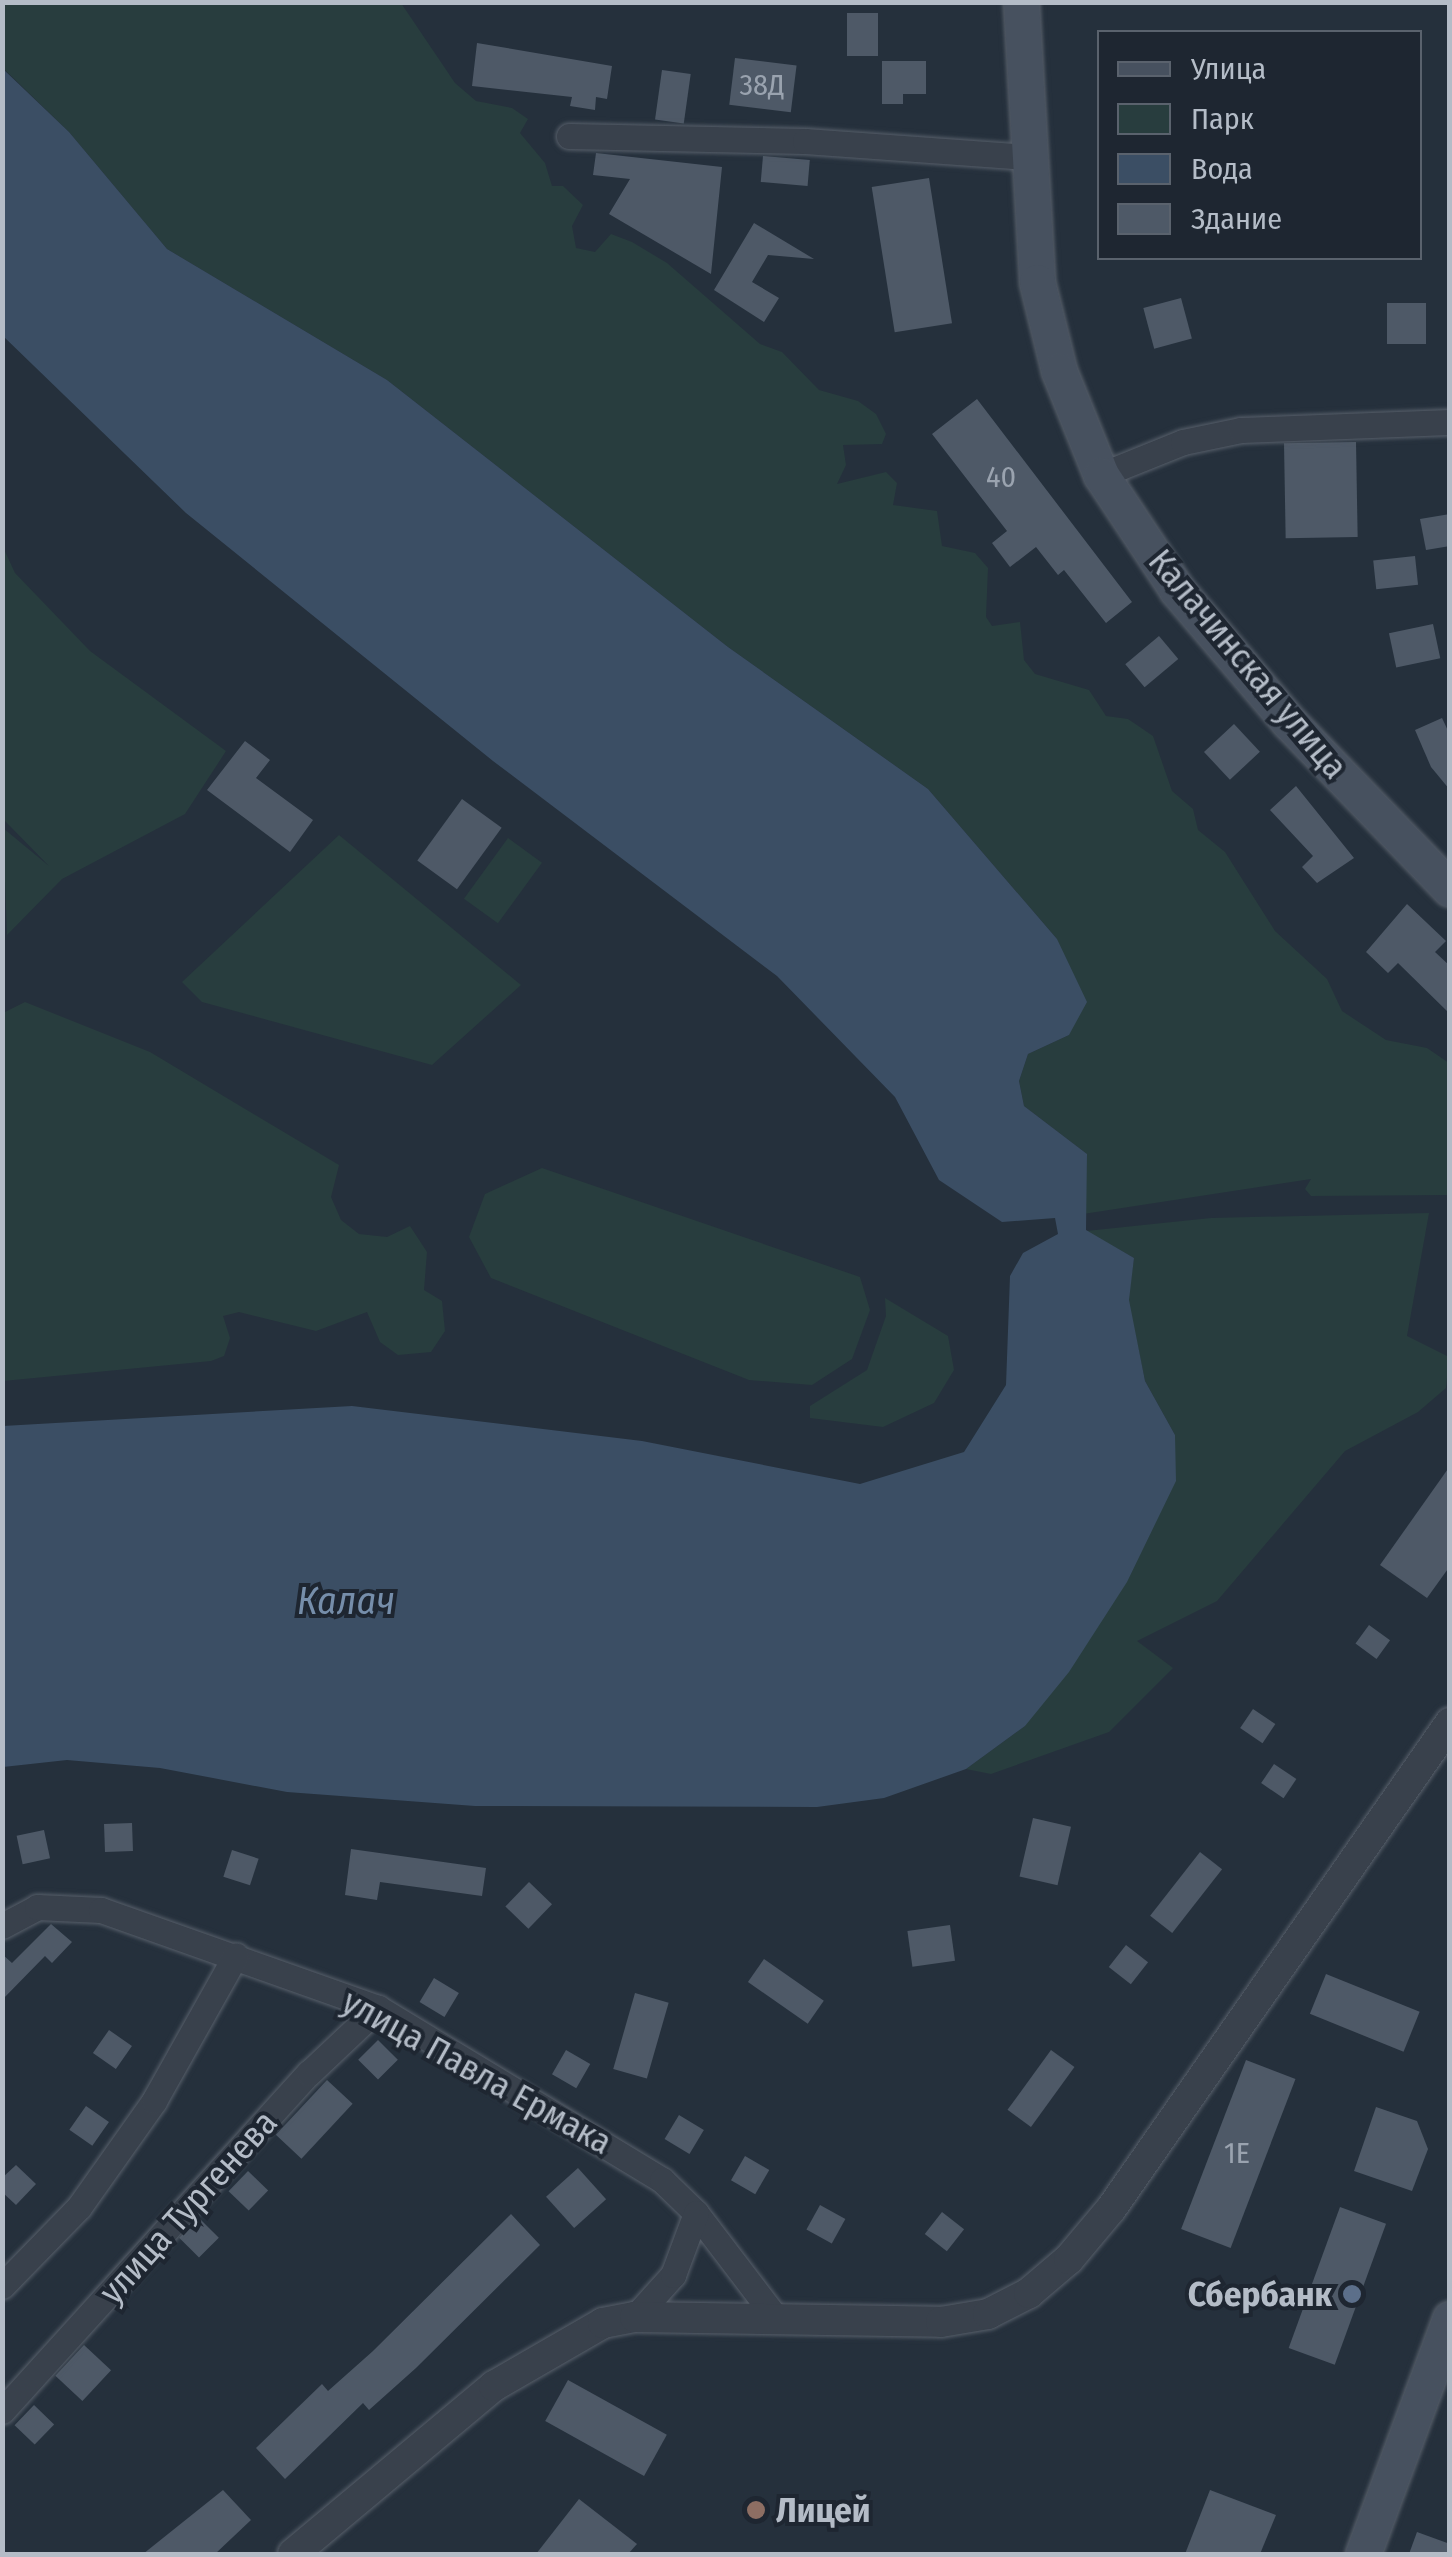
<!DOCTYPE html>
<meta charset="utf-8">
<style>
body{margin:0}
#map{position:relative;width:1452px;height:2557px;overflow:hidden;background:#25303c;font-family:"Fira Sans Condensed",sans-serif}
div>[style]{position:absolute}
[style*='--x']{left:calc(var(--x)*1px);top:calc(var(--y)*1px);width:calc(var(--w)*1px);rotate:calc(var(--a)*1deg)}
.green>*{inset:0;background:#283d3e;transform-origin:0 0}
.water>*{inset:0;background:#3b4e64}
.building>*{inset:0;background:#4e5967;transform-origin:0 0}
.roads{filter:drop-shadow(0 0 2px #575f6a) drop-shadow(0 0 2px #575f6a)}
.minor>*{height:25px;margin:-12.5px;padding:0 12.5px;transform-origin:12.5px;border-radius:12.5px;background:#39414c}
.tertiary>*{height:30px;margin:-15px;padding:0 15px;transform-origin:15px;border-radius:15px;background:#39414c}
.secondary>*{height:35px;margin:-17.5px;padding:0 17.5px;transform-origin:17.5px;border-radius:17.5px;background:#47515f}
.dots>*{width:28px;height:28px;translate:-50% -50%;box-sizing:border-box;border:5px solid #1e2631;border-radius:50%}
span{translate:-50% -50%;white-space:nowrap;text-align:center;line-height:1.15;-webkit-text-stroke:8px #1e2631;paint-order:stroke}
.number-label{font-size:30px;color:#9aa3af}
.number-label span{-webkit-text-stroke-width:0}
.street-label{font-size:35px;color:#b4bcc7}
.poi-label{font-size:35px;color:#b4bcc7;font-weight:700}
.right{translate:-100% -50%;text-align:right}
.left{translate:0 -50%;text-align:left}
.water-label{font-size:38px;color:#768eaa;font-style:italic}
.frame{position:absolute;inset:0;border:5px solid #b4bcc7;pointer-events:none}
.legend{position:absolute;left:1097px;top:30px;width:325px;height:230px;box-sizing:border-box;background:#1e2631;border:2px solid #5a626d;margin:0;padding:12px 18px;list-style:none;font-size:30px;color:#b4bcc7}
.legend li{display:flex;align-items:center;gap:20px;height:50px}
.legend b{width:50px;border:2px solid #5a626d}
</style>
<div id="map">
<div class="green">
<div style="clip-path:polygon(2px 3px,401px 3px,455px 83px,476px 101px,512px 108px,528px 119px,520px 133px,545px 163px,552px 186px,563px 186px,583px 205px,572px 226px,576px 248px,595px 252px,611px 234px,632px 242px,667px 263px,760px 344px,782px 352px,819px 390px,858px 401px,876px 414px,886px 434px,882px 444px,843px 445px,846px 465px,837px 484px,886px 472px,897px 483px,893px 505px,937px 511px,942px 546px,975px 553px,988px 568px,986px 617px,992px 626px,1020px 622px,1024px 660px,1035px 674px,1089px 690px,1106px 716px,1128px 719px,1153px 736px,1172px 791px,1193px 809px,1198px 830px,1225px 852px,1275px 931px,1327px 979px,1342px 1011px,1386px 1040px,1427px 1048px,1449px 1063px,1449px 1195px,1311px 1196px,1305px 1189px,1311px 1179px,1083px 1214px,1087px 1154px,1024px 1106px,1019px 1081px,1028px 1054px,1069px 1035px,1057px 939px,928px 789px,728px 647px,387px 380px,167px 249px,69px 132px,3px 68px)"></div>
<div style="clip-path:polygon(2px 545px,15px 573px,90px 651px,226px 751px,185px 814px,62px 879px,7px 935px,3px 828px,49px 866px,3px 819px)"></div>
<div style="clip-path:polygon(339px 835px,521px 985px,432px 1065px,202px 1002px,182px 982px)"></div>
<div style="left:508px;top:838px;width:42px;height:75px;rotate:36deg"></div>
<div style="clip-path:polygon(25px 1002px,150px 1052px,339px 1165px,331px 1197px,341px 1220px,359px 1234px,387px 1237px,410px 1226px,427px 1252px,424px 1290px,442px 1301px,445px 1331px,431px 1352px,398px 1355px,380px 1342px,367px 1312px,316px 1331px,239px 1312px,223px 1316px,230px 1338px,224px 1356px,211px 1361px,3px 1381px,3px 1013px)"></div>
<div style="clip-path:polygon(542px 1168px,860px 1277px,870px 1310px,852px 1359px,812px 1385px,749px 1380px,491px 1278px,469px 1237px,485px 1194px)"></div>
<div style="clip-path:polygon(1429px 1213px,1407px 1336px,1449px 1357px,1446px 1388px,1418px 1412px,1345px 1451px,1217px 1601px,1137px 1641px,1173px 1668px,1109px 1732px,991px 1774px,966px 1769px,1025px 1726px,1175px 1435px,1145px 1381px,1128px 1300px,1134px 1258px,1086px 1231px,1211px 1218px)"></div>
<div style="clip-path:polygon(885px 1298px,948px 1336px,954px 1370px,934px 1403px,883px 1427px,810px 1418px,810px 1406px,867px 1370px,886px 1316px)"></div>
</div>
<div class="water">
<div style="clip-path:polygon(2px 68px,69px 132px,167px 249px,387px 380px,728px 647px,928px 789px,1057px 939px,1087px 1002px,1069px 1035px,1028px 1054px,1019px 1081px,1024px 1106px,1087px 1154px,1086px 1230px,1134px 1258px,1129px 1300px,1145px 1381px,1175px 1435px,1176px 1481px,1127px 1582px,1069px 1672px,1025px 1726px,966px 1769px,884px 1798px,817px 1807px,475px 1806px,287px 1792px,160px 1768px,67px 1760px,3px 1767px,3px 1426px,352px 1406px,642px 1441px,860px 1484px,964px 1452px,1006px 1385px,1010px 1276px,1023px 1253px,1058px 1234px,1055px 1218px,1002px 1222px,939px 1180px,895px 1097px,777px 976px,493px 761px,186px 513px,3px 336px)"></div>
</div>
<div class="building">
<div style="left:847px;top:13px;width:31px;height:43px"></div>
<div style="clip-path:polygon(477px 43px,612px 66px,607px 99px,596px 97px,595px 110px,570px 106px,572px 97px,472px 86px)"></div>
<div style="left:735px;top:58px;width:62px;height:47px;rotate:7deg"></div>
<div style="clip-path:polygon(882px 61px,926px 61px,926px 94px,903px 94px,903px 104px,882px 104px)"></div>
<div style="left:662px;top:70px;width:29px;height:50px;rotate:8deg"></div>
<div style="clip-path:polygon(596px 153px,722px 167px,711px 274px,609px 214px,630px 179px,593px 175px)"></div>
<div style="left:763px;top:156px;width:47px;height:26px;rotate:5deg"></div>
<div style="left:929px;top:178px;width:147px;height:58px;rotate:81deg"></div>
<div style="clip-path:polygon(754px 223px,814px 259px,768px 255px,752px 282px,779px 298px,764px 322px,714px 290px)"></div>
<div style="left:1181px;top:298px;width:42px;height:39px;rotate:75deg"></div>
<div style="left:1387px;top:303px;width:39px;height:41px"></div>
<div style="clip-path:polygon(977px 399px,1132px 602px,1106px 623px,1064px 570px,1058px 575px,1036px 547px,1010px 567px,992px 543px,1007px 531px,932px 434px)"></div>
<div style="left:1356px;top:442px;width:95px;height:72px;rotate:89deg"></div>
<div style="clip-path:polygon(1450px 514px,1450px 546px,1426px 550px,1420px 519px)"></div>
<div style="left:1415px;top:556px;width:29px;height:42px;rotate:84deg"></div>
<div style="left:1433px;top:624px;width:35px;height:45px;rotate:78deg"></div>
<div style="left:1159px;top:636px;width:30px;height:44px;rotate:50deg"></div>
<div style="clip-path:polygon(1442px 718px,1450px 735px,1450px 790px,1431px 767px,1415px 730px)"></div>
<div style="left:1234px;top:724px;width:38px;height:41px;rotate:47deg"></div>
<div style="clip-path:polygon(245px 741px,270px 760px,256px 778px,313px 820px,290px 852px,207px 790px)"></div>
<div style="clip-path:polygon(1296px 786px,1354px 858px,1317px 883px,1302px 867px,1313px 856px,1270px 810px)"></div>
<div style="left:462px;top:799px;width:49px;height:76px;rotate:36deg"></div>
<div style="clip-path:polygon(1407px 904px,1446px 941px,1435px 952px,1450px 966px,1450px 1014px,1398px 963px,1388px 973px,1366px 952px)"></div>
<div style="clip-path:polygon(1450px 1466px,1450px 1566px,1427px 1598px,1380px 1565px)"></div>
<div style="left:1369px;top:1625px;width:26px;height:23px;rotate:36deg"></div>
<div style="left:1253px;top:1709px;width:27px;height:23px;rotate:34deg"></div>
<div style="left:1274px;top:1764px;width:27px;height:23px;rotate:34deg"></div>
<div style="left:1033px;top:1818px;width:39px;height:60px;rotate:13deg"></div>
<div style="left:132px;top:1823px;width:28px;height:28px;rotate:88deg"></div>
<div style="left:44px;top:1830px;width:29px;height:28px;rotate:78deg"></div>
<div style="clip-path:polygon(351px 1849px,486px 1868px,482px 1896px,380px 1882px,377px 1900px,345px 1895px)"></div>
<div style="left:232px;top:1850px;width:28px;height:28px;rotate:18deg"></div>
<div style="left:1200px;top:1852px;width:28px;height:81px;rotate:38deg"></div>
<div style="left:529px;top:1882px;width:32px;height:34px;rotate:44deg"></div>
<div style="clip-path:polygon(51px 1924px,72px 1942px,52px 1963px,45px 1956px,2px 2000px,2px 1954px,12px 1963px)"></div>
<div style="left:950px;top:1925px;width:36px;height:43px;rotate:82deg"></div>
<div style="left:1126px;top:1945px;width:28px;height:28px;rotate:38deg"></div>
<div style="left:764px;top:1959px;width:73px;height:28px;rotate:35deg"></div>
<div style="left:1326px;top:1974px;width:101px;height:43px;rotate:22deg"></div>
<div style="left:434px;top:1978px;width:29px;height:28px;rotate:31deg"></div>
<div style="left:635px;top:1993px;width:35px;height:79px;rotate:16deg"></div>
<div style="left:109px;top:2030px;width:28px;height:28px;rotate:35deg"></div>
<div style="left:378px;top:2040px;width:28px;height:28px;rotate:45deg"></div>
<div style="left:566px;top:2050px;width:28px;height:28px;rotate:30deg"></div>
<div style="left:1051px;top:2050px;width:29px;height:74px;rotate:36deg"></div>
<div style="left:1246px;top:2060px;width:53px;height:181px;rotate:21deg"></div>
<div style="left:327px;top:2080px;width:35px;height:75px;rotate:43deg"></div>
<div style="left:86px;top:2106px;width:28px;height:29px;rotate:35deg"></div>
<div style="clip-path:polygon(1376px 2107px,1417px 2121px,1428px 2149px,1412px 2191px,1354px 2171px)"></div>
<div style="left:679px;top:2115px;width:29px;height:28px;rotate:31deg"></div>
<div style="left:745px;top:2156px;width:28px;height:28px;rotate:30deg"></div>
<div style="clip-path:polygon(16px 2165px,36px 2184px,16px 2205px,2px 2192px,2px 2178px)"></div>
<div style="left:578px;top:2168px;width:42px;height:43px;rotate:48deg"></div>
<div style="left:248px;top:2171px;width:28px;height:28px;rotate:44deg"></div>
<div style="left:820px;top:2205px;width:29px;height:28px;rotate:29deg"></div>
<div style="left:1340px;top:2207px;width:49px;height:150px;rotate:20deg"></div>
<div style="left:942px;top:2212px;width:28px;height:28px;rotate:38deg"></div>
<div style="clip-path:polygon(511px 2214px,540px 2245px,416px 2368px,369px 2410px,363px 2403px,285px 2479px,256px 2448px,322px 2384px,328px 2391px,373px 2351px)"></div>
<div style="left:199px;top:2218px;width:28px;height:28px;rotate:45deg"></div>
<div style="left:84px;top:2345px;width:37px;height:42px;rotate:43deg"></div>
<div style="left:568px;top:2380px;width:113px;height:47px;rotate:29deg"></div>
<div style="left:34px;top:2405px;width:28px;height:28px;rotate:44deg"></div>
<div style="clip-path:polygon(223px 2490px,251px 2520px,215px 2554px,143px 2554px)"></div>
<div style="clip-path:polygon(1210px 2490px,1276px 2515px,1260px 2554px,1185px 2554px)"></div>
<div style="clip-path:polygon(579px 2499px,637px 2544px,628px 2554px,536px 2554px)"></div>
<div style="clip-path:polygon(1417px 2532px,1450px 2544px,1450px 2554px,1409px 2554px)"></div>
</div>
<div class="roads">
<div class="minor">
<div style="--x:569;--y:136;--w:236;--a:1.2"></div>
<div style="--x:805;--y:141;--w:223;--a:4.1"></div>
<div style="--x:1101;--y:475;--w:88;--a:-21.9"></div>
<div style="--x:1183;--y:442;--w:59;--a:-11.7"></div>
<div style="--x:1241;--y:430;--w:209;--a:-2.2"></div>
<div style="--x:2;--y:1926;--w:40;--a:-28"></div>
<div style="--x:37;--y:1907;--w:64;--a:2.7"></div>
<div style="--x:101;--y:1910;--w:294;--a:19.5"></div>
<div style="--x:378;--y:2008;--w:332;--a:31.2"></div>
<div style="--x:662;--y:2180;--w:47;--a:44.1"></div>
<div style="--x:696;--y:2213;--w:132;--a:52.7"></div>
<div style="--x:2;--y:2286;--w:110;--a:-45.7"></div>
<div style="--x:79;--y:2207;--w:130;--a:-54.7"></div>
<div style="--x:154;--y:2101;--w:167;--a:-60.7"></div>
<div style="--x:635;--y:2317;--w:57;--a:-47.9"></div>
<div style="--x:673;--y:2275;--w:66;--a:-69.6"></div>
<div style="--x:2;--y:2411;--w:457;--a:-47.8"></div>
<div style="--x:309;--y:2073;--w:95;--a:-43.3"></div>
</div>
<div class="tertiary">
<div style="--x:293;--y:2554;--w:262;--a:-39.9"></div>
<div style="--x:494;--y:2386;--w:126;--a:-30"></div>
<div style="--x:603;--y:2323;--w:33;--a:-11"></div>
<div style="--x:635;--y:2317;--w:306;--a:0.9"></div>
<div style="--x:941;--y:2322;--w:48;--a:-9.7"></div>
<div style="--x:988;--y:2314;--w:46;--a:-27.1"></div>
<div style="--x:1029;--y:2293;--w:52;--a:-40.4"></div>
<div style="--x:1069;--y:2259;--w:65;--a:-50"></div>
<div style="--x:1111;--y:2209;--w:593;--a:-55.1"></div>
</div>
<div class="secondary">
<div style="--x:1021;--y:2;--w:280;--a:86.7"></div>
<div style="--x:1037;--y:282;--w:92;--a:76.1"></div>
<div style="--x:1059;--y:371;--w:112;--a:68"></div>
<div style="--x:1101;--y:475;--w:138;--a:56.5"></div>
<div style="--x:1177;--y:590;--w:173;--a:49.7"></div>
<div style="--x:1289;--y:722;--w:232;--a:46"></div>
<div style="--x:1363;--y:2554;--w:251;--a:-69.7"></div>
</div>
</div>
<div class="dots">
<div style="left:1352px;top:2294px;background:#5c6f8a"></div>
<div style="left:756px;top:2510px;background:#8d6e63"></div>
</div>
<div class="number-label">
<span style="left:762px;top:85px">38Д</span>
<span style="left:1001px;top:477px">40</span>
<span style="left:1237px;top:2153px">1Е</span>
</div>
<div class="street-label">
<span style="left:1248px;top:664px;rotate:50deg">Калачинская улица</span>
<span style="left:477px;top:2072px;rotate:29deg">улица Павла Ермака</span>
<span style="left:188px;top:2207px;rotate:-48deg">улица Тургенева</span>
</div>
<div class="poi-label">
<span class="right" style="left:1332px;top:2294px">Сбербанк</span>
<span class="left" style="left:776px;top:2510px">Лицей</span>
</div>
<div class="water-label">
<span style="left:346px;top:1602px">Калач</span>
</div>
<div class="frame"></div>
<ul class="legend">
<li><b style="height:12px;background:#47515f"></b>Улица</li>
<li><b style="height:28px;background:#283d3e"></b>Парк</li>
<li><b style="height:28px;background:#3b4e64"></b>Вода</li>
<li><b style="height:28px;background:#4e5967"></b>Здание</li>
</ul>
</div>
